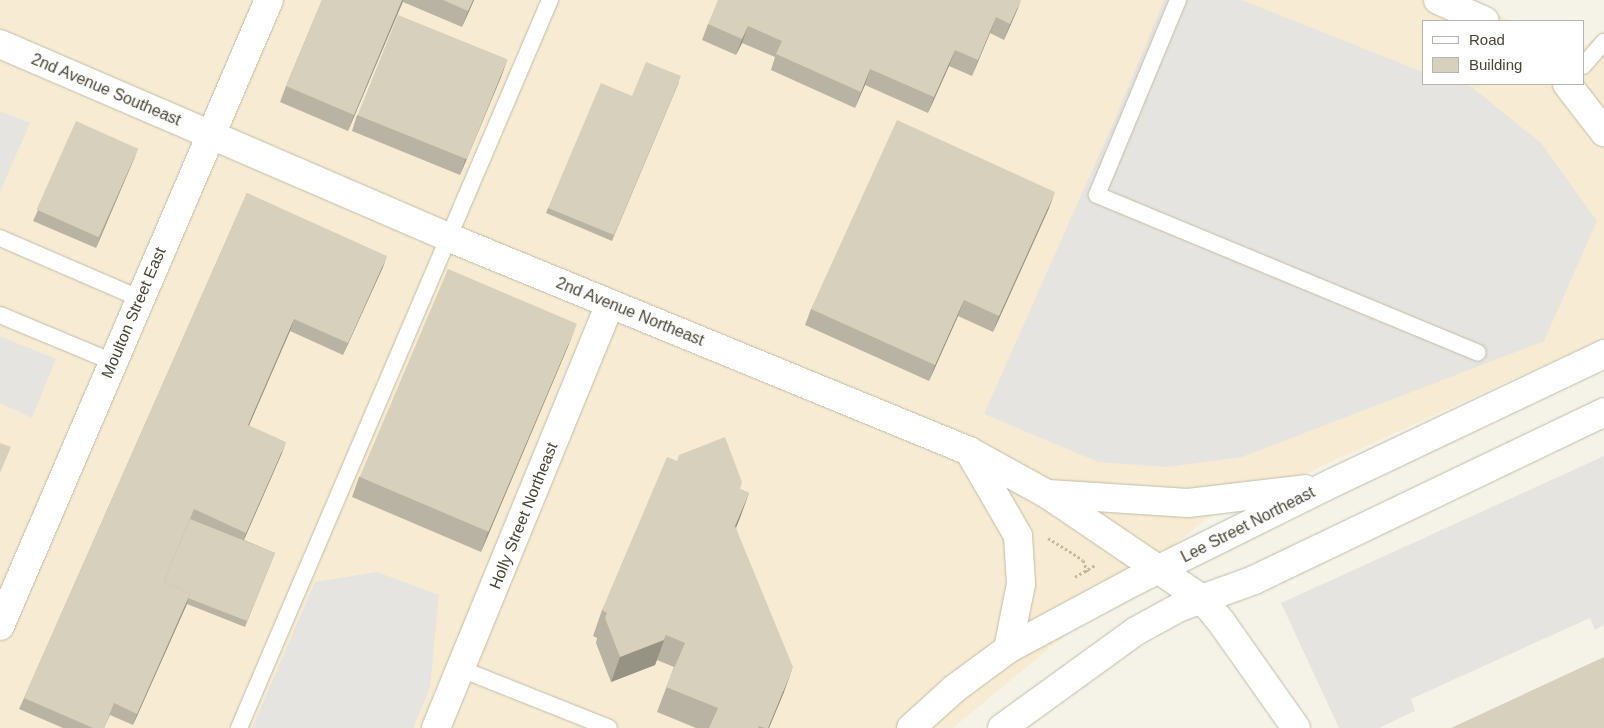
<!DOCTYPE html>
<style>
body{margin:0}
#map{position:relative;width:1604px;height:728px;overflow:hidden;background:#f5f3e8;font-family:Helvetica,sans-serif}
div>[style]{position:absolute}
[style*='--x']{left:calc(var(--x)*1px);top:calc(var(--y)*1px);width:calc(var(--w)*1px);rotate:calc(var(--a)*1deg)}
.commercial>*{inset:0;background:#f7ecd3}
.parking>*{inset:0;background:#e6e4e0}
.path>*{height:3px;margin-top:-1.5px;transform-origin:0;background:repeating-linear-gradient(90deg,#c4ba9b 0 2.5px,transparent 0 5px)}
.roads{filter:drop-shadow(0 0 1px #c1bcaa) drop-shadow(0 0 1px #c1bcaa)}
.service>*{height:16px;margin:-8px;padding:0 8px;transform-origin:8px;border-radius:8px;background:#fff}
.minor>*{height:28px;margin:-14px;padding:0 14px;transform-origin:14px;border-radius:14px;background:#fff}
.tertiary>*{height:28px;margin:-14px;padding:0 14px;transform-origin:14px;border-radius:14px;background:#fff}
.wall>*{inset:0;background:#b9b3a3}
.shaded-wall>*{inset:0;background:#969284}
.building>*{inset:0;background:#d7d0bd;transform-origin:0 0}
span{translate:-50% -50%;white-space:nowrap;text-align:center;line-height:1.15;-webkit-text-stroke:4.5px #fff;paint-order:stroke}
.street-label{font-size:16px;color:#494436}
.legend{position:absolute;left:1422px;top:20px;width:162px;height:65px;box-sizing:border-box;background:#fff;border:1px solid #b6b4af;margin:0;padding:6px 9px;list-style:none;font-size:15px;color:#494436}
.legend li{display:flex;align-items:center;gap:10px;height:25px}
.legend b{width:25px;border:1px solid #b6b4af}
</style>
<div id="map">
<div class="commercial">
<div style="clip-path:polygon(0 0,1464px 0,1512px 21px,1423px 21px,1423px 84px,1583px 84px,1583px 46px,1604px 32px,1604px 338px,1206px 519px,953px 728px,0 728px)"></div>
</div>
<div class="parking">
<div style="clip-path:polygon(1164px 0,1242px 0,1423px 72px,1423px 84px,1468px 84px,1541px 143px,1597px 221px,1544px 341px,1242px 457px,1168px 467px,1098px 462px,984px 414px,1114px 121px)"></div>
<div style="clip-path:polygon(0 111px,30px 123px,0 192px)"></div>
<div style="clip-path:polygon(0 336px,56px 359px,32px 418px,0 403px)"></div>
<div style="clip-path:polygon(1604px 456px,1604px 625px,1595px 630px,1590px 618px,1411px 699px,1415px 711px,1379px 728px,1339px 728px,1281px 603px)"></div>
<div style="clip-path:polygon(377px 572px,439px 595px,430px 688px,413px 728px,252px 728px,315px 582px)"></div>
</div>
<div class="path">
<div style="--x:1048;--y:538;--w:41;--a:32.2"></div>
<div style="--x:1083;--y:560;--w:15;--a:70"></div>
<div style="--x:1075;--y:577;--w:23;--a:-31"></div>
</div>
<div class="roads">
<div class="service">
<div style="--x:1178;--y:0;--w:211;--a:112.6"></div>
<div style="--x:1097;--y:195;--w:412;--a:22.5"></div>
<div style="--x:1583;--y:66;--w:32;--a:-49"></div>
<div style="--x:0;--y:238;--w:154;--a:23.4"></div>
<div style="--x:0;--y:315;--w:122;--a:22.6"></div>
<div style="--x:461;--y:669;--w:159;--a:21.7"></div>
<div style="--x:239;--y:728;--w:792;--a:-66.87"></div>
</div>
<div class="minor">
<div style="--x:0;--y:44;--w:230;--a:23.3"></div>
<div style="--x:436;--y:728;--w:458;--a:-67.7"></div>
</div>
<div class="tertiary">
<div style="--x:1438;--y:0;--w:51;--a:24.1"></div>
<div style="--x:1567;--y:84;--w:61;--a:52.4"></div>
<div style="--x:211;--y:135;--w:260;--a:23.3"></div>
<div style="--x:450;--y:238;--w:561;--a:22.31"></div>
<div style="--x:969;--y:451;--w:89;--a:28.9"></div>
<div style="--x:1047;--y:494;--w:187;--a:34.1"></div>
<div style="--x:1202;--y:599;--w:31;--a:50"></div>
<div style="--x:1222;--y:623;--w:128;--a:54.8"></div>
<div style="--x:969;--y:451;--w:98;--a:60"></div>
<div style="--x:1018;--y:536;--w:48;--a:86.4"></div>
<div style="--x:1021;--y:584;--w:66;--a:101.3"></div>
<div style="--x:1049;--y:494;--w:139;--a:3.7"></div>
<div style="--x:1188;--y:503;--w:118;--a:-6.8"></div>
<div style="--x:0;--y:626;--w:681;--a:-66.75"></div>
<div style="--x:911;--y:728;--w:58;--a:-42.2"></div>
<div style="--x:954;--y:689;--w:67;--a:-36.5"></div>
<div style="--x:1008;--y:649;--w:144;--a:-28.2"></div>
<div style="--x:1135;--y:581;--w:211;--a:-26.4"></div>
<div style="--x:1324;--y:487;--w:310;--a:-25.4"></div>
<div style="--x:1002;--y:728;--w:165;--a:-35.9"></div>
<div style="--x:1136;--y:631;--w:50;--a:-28.6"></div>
<div style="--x:1180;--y:607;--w:79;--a:-20"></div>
<div style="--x:1254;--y:580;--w:388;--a:-25.6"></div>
</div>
</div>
<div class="wall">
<div style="clip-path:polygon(322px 0,474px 0,462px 27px,403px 2px,348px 131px,280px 102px,286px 86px)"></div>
<div style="clip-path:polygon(1018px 8px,1004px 40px,990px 33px,972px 76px,949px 66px,928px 113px,865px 85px,855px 108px,771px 70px,775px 57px,742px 43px,736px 55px,702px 40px,708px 24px)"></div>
<div style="clip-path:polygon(507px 60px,501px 77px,460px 175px,352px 131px,357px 115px)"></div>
<div style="clip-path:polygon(679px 82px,612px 241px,546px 213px,548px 208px,632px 96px)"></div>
<div style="clip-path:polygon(138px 148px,96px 248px,33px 221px,38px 210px)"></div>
<div style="clip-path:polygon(247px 193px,383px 267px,343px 355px,290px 331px,249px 425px,282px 453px,244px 540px,275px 553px,245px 627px,187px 604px,133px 725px,110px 715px,104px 728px,63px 728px,19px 709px,24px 698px)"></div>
<div style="clip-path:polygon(1049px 208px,993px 332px,958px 316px,929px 381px,805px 325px,811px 309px)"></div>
<div style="clip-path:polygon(569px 344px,481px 552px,352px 497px,359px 477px)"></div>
<div style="clip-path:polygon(677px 461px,749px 493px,736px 528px,784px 692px,769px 728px,696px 728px,657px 712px,674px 667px,657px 660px,655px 665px,611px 682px,596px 643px,597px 638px,593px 636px,602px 610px)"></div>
</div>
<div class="shaded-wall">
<div style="clip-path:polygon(402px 0,403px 0,402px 3px,348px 131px,354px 115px)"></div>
<div style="clip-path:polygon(473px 0,474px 0,462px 27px,468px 11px)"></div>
<div style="clip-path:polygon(1021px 0,1018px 8px,1004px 40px,1010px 24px)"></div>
<div style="clip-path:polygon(996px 17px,990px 33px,972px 76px,978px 60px)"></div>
<div style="clip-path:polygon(748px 26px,742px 43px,736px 55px,742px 39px)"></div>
<div style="clip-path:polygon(955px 50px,949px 66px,928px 113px,934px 97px)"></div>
<div style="clip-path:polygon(507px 60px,501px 77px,460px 175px,466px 158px)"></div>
<div style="clip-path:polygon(870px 69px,865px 85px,855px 108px,861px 92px)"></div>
<div style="clip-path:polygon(138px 148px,134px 159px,96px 248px,100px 237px)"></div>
<div style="clip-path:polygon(1055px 192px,1049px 208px,993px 332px,999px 316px)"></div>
<div style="clip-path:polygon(387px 256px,383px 267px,343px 355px,348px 343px)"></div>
<div style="clip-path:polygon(964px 300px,958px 316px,929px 381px,935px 365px)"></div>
<div style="clip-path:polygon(294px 319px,290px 331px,244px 437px,248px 425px)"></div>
<div style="clip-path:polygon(577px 324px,569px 344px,481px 552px,488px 532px)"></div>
<div style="clip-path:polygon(286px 442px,282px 453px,242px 544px,246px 533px)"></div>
<div style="clip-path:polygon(749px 493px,740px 518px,726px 551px,735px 526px)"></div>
<div style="clip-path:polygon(190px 594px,186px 606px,133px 725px,137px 714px)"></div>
<div style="clip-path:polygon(666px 635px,655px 665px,611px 682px,620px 657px)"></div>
<div style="clip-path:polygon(793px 667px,784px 692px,769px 728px,768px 728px)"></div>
</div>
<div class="building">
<div style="clip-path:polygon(322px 0,402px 0,354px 115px,286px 86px)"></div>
<div style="clip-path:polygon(443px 0,473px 0,468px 11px)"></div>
<div style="clip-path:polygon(718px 0,1021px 0,1010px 24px,996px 17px,978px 60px,955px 50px,934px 97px,870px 69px,861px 92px,776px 54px,782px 41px,748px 26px,742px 39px,708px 24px)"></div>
<div style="left:398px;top:15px;width:118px;height:108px;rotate:22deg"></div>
<div style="clip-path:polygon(646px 62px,681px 76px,614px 235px,548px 208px,601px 83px,632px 96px)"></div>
<div style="clip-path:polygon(897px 120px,1055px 192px,999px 316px,964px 300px,935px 365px,811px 309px)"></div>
<div style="left:76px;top:121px;width:68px;height:97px;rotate:24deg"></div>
<div style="clip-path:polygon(247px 193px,387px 256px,348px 343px,294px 319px,248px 425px,286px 442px,246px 533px,194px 509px,164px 581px,190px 594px,137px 714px,114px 703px,104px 728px,93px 728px,24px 698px)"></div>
<div style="left:448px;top:269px;width:140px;height:226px;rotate:23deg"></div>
<div style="clip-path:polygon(725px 437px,742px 482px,740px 489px,749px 493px,735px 526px,793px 667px,768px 728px,765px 728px,759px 726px,758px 728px,709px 728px,718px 708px,666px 687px,685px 643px,666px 635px,664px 640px,620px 657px,605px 618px,607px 613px,602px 610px,667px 457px,677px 461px,679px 455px)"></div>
<div style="clip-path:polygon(0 443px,11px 447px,0 473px)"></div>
<div style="clip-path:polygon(190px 519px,275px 553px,247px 621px,188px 598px,190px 594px,164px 581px)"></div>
<div style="clip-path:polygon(1604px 657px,1604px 728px,1451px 728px)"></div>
</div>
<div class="street-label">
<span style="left:106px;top:90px;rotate:23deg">2nd Avenue Southeast</span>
<span style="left:630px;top:312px;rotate:22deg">2nd Avenue Northeast</span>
<span style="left:134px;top:313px;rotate:-67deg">Moulton Street East</span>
<span style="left:524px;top:516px;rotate:-68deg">Holly Street Northeast</span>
<span style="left:1248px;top:525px;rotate:-27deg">Lee Street Northeast</span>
</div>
<ul class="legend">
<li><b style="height:6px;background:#fff"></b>Road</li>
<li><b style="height:14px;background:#d7d0bd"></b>Building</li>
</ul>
</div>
